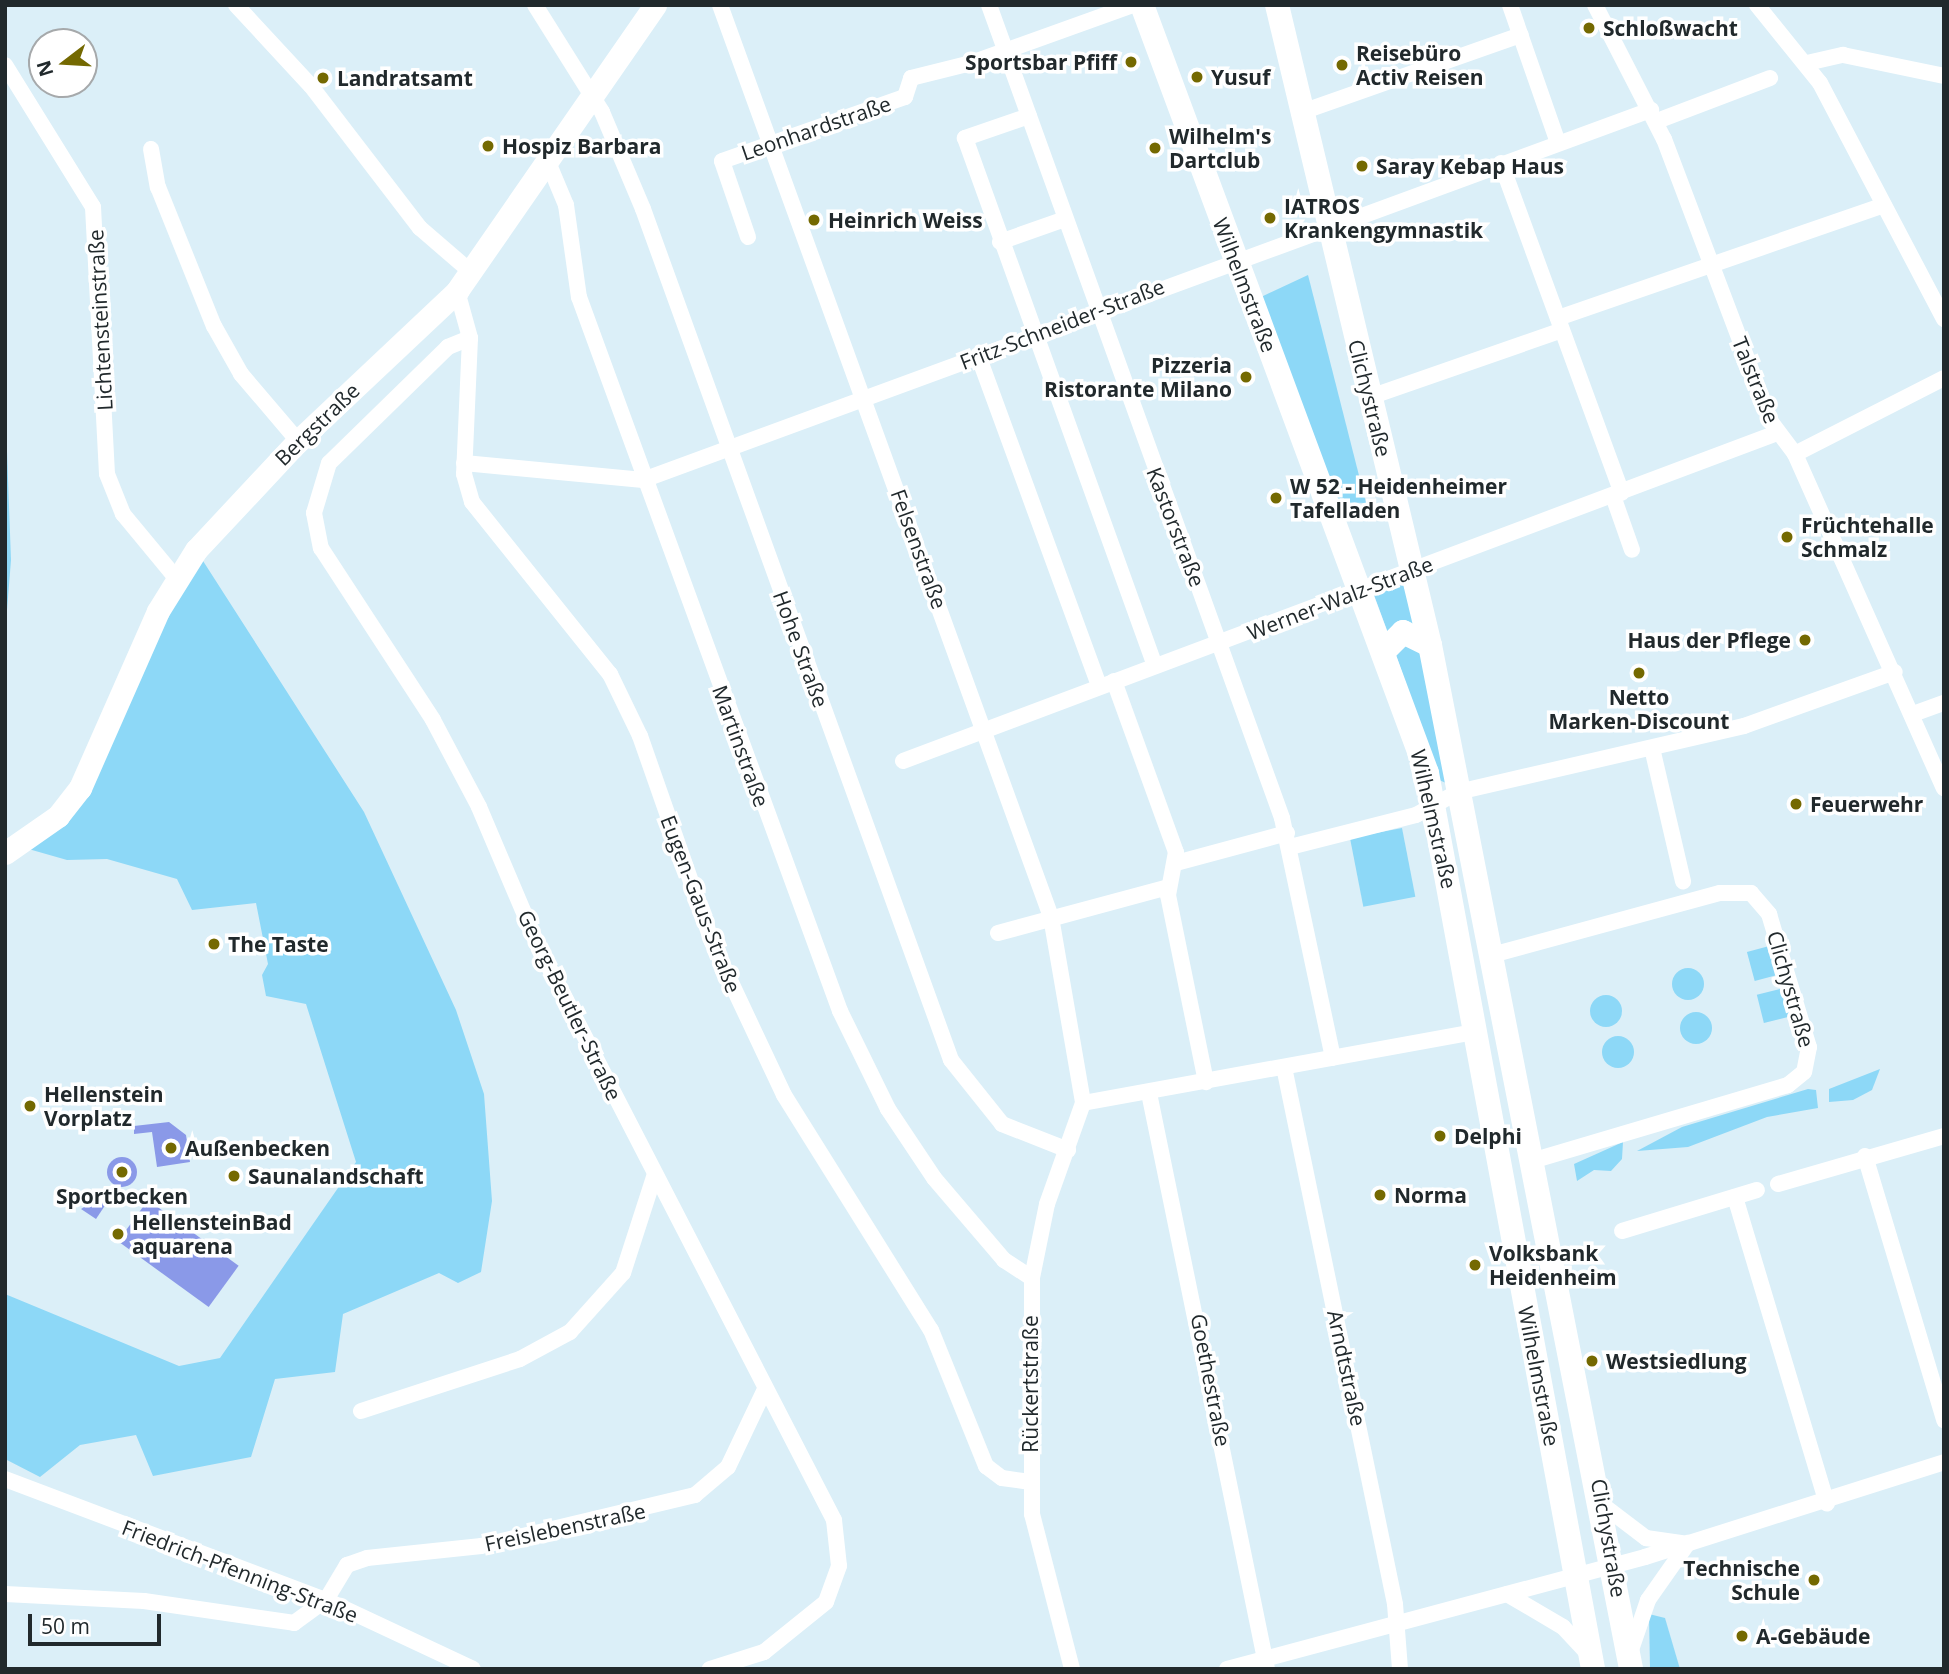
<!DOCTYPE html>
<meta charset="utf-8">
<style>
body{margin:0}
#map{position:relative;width:1949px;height:1674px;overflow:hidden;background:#dbeff8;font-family:"Open Sans",sans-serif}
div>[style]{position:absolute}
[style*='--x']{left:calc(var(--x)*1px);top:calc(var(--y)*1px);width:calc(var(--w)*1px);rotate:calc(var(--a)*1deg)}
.green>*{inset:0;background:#8dd8f7;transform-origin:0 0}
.round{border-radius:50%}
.water>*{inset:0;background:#8a99e8;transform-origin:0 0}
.street>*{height:16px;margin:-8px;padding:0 8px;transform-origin:8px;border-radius:8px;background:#fff}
.secondary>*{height:23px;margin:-11.5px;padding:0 11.5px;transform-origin:11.5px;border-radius:11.5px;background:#fff}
.primary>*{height:24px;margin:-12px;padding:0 12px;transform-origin:12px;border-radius:12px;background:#fff}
.dots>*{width:19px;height:19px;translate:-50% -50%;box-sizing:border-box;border:4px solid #fff;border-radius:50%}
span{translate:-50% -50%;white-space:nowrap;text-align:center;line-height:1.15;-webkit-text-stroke:7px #fff;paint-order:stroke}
.poi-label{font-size:21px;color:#21292c;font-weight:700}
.left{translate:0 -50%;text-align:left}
.right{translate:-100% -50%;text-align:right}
.street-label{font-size:21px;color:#21292c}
.frame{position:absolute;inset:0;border:7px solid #21292c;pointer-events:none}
.north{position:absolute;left:28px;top:28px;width:70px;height:70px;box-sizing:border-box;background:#fff;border:2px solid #a6a9ab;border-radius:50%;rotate:253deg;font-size:19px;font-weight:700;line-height:28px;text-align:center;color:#21292c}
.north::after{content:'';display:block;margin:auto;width:24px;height:32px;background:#746901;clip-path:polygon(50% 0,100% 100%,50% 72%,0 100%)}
.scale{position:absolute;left:28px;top:1614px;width:133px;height:32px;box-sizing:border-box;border:4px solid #21292c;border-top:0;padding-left:9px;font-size:21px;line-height:24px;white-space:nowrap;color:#21292c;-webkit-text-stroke:5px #fff;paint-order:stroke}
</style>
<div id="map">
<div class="green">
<div style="clip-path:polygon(1308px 275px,1366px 503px,1338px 502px,1261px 297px)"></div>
<div style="clip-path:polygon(5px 397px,11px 560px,5px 635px)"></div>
<div style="clip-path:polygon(196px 550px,364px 812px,456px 1010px,484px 1094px,492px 1201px,481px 1272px,458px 1283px,439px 1273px,343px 1314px,335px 1372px,275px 1379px,251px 1457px,153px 1476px,136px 1435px,80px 1445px,40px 1477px,5px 1459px,5px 1294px,179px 1366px,220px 1358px,356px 1162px,306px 1004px,266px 996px,262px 975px,268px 964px,256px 903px,192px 910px,177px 879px,107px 859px,67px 860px,18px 846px,58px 816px)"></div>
<div style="clip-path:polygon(1404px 584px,1416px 626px,1388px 633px,1374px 595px)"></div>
<div style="clip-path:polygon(1400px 644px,1419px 647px,1446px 783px,1439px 780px,1396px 655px)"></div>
<div style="left:1402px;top:828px;width:70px;height:53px;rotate:79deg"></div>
<div style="left:1773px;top:945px;width:30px;height:27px;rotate:75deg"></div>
<div class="round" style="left:1672px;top:968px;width:32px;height:32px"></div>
<div style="left:1784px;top:988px;width:29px;height:28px;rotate:76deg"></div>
<div class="round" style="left:1590px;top:995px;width:32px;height:32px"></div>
<div class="round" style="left:1680px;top:1012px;width:32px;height:32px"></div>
<div class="round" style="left:1602px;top:1036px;width:32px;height:32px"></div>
<div style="clip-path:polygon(1880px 1069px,1872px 1090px,1853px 1100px,1829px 1102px,1829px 1089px)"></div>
<div style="clip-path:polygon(1808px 1089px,1816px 1090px,1818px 1108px,1767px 1117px,1688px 1147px,1637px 1151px,1682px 1127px)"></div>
<div style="clip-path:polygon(1623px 1142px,1622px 1159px,1611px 1171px,1594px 1170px,1577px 1181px,1574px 1164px)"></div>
<div style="clip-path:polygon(1649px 1614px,1665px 1618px,1680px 1669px,1650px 1669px)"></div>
</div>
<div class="water">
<div style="clip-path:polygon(169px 1122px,186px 1135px,190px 1162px,157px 1167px,152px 1132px,134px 1134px,134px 1126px)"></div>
<div class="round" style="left:107px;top:1157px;width:30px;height:30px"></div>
<div style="clip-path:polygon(99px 1198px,106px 1204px,96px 1219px,81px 1209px)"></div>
<div style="left:148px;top:1200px;width:112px;height:51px;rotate:36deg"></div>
</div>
<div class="street">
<div style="--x:236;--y:5;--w:110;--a:47.2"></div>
<div style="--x:311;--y:86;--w:179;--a:52.5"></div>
<div style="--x:420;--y:228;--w:67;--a:40.8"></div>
<div style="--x:535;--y:5;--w:126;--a:57.9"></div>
<div style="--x:602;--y:112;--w:105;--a:67.1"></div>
<div style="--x:643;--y:209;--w:905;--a:70.1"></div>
<div style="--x:951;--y:1060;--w:82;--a:51.4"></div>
<div style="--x:1002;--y:1124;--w:71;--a:21.5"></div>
<div style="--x:720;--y:5;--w:970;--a:70.05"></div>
<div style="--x:1051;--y:917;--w:189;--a:80.2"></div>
<div style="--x:1083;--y:1103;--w:107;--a:109.6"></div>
<div style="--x:1047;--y:1204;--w:76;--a:101.5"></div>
<div style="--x:1032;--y:1278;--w:236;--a:90"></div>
<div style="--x:1032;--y:1514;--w:160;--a:75.5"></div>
<div style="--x:989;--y:5;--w:864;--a:70.18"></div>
<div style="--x:1282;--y:818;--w:245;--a:78"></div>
<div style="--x:1510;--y:5;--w:146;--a:70.8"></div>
<div style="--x:1595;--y:5;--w:151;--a:62.8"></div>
<div style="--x:1664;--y:139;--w:303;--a:69.3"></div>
<div style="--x:1771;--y:422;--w:40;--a:53"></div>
<div style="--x:1795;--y:454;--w:366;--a:66"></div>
<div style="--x:1757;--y:5;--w:100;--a:51.1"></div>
<div style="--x:1820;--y:83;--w:267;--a:62.3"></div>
<div style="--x:1807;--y:63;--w:37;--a:-13"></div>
<div style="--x:1843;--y:55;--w:103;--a:11.7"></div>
<div style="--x:5;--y:65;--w:167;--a:58.2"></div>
<div style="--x:93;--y:207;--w:267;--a:87"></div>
<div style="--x:107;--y:474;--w:43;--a:68.2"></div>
<div style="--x:123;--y:514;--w:83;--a:50.4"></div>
<div style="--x:1299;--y:113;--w:235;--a:-19.4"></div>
<div style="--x:1029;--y:116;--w:68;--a:161"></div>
<div style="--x:965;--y:138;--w:561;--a:70.21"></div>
<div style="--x:1657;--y:121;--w:121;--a:-20.8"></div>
<div style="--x:151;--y:149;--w:39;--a:80"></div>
<div style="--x:158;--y:187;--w:150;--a:68.1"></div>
<div style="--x:214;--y:326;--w:55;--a:60.6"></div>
<div style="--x:241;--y:374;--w:88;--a:49.6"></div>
<div style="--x:548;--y:162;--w:47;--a:67.3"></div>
<div style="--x:566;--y:205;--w:93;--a:82"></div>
<div style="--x:579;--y:297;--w:760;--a:69.92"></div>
<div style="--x:840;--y:1011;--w:109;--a:63.9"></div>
<div style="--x:888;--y:1109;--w:83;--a:56.3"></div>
<div style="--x:934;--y:1178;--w:108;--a:49.5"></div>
<div style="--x:1004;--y:1260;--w:33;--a:33"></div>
<div style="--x:1501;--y:163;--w:351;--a:69.9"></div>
<div style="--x:748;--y:237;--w:80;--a:-108.9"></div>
<div style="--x:722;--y:161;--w:194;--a:-19.3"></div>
<div style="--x:905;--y:97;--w:20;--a:-72"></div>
<div style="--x:911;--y:78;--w:62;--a:-14"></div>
<div style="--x:971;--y:63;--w:172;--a:-19.7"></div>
<div style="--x:1000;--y:242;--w:69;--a:-19.5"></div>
<div style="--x:457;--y:291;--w:49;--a:74.5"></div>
<div style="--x:470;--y:338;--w:136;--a:92.5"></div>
<div style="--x:464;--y:474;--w:29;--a:74"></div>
<div style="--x:472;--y:502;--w:221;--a:51.3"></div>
<div style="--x:610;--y:674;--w:69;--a:64.2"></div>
<div style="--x:640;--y:736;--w:218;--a:70.7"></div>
<div style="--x:712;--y:942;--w:169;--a:64.8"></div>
<div style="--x:784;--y:1095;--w:277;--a:58"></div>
<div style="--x:931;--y:1330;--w:147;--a:68"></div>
<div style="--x:986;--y:1466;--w:20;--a:37"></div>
<div style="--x:1002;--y:1478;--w:29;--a:8"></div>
<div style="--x:1558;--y:318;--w:343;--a:-19.1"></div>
<div style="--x:470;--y:338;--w:24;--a:158"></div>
<div style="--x:448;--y:347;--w:166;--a:135.7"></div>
<div style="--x:329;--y:463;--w:52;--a:106.7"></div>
<div style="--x:314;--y:513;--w:36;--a:79"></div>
<div style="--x:321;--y:548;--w:205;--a:56.9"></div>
<div style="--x:433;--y:720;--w:98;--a:62.1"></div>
<div style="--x:479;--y:807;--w:151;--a:67"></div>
<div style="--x:538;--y:946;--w:646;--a:62.72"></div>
<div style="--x:834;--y:1520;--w:46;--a:83.8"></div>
<div style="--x:839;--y:1566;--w:38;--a:110"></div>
<div style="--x:826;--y:1602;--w:80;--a:141.1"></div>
<div style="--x:764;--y:1652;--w:57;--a:162.5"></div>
<div style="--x:978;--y:355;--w:352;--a:69.9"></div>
<div style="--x:1370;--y:397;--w:203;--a:-19.2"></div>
<div style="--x:1795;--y:454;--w:167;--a:-27"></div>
<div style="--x:464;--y:463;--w:180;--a:5.4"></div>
<div style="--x:643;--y:480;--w:1074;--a:-20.16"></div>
<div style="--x:1613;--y:496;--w:57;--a:70.6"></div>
<div style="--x:1114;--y:681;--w:182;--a:70.1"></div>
<div style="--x:1176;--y:852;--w:44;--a:100.5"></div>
<div style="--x:1168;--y:895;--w:191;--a:78.5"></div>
<div style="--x:1913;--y:714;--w:33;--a:-20"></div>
<div style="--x:1652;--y:748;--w:137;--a:76.9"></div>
<div style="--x:903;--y:761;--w:934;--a:-20.57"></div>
<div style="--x:1290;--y:847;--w:130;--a:-14.3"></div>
<div style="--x:1416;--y:815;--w:48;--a:-28.7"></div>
<div style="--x:1458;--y:792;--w:294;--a:-13"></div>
<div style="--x:1744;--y:726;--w:160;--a:-19.7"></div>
<div style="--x:1176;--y:863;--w:115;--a:-15.1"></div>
<div style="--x:998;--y:933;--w:176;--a:-15.1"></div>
<div style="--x:1488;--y:956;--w:240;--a:-15.2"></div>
<div style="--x:1720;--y:893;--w:31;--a:0"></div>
<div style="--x:1751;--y:893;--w:28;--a:49"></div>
<div style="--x:1769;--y:914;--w:139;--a:73.3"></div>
<div style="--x:1809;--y:1047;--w:25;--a:101"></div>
<div style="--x:1804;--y:1072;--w:21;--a:141"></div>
<div style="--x:1788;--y:1085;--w:271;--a:163.5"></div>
<div style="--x:1284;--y:1067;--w:548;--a:78.32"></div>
<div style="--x:1395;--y:1604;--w:65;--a:85.6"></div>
<div style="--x:1149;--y:1093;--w:588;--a:78.42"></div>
<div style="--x:1083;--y:1103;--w:397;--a:-10.3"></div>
<div style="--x:1865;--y:1156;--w:276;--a:73.3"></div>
<div style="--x:1778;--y:1184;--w:173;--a:-16.1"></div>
<div style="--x:1735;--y:1197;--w:320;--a:73.3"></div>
<div style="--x:1622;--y:1231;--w:141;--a:-16.9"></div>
<div style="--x:361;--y:1411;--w:167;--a:-18.1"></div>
<div style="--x:520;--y:1359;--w:57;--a:-28.4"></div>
<div style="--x:570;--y:1332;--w:79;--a:-48.1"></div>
<div style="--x:623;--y:1273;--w:104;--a:-72.1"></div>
<div style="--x:5;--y:1479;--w:343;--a:20.7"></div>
<div style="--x:326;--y:1600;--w:162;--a:25.1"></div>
<div style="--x:1604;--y:1506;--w:53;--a:37.3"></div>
<div style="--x:1646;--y:1538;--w:37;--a:8"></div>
<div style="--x:5;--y:1594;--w:139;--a:2.9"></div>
<div style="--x:144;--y:1601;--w:152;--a:8.3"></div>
<div style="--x:294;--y:1623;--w:39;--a:-36"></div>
<div style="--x:326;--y:1600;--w:41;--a:-59"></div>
<div style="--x:347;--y:1565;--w:21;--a:-19"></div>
<div style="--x:367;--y:1558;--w:115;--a:-6"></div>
<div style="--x:481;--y:1546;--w:220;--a:-13.4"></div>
<div style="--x:695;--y:1495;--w:43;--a:-40.3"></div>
<div style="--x:728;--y:1467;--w:86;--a:-64.6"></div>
<div style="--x:1507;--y:1594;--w:65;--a:30.5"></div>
<div style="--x:1563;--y:1627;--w:37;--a:47"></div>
<div style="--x:1631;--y:1650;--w:53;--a:-71.2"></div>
<div style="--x:1648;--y:1600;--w:70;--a:-54.9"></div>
<div style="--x:1227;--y:1669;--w:433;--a:-15"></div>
<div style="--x:1645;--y:1557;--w:314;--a:-17.6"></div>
</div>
<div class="secondary">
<div style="--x:5;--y:853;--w:65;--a:-34.9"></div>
<div style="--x:58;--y:816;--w:36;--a:-52"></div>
<div style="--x:80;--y:788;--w:193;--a:-66.2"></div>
<div style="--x:158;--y:611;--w:72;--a:-58.1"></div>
<div style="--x:196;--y:550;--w:149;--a:-46.9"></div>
<div style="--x:298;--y:441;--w:219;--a:-43.3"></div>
<div style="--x:457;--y:291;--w:348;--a:-55.3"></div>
</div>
<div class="primary">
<div style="--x:1142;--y:5;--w:819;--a:69.64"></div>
<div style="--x:1427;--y:773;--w:911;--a:79.5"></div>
<div style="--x:1277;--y:5;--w:658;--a:76.56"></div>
<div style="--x:1430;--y:645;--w:1044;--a:78.89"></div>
<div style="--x:1384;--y:651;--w:27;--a:-45"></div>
<div style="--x:1403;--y:632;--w:30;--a:26"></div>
</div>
<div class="dots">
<div style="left:1589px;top:28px;background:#746901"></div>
<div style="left:1131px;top:62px;background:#746901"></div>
<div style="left:1342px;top:65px;background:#746901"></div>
<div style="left:1197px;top:77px;background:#746901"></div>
<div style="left:323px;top:78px;background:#746901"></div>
<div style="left:488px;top:146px;background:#746901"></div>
<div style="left:1155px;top:148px;background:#746901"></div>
<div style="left:1362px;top:166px;background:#746901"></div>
<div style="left:1270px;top:218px;background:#746901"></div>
<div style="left:814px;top:220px;background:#746901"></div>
<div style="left:1246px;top:377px;background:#746901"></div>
<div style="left:1276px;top:498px;background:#746901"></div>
<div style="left:1787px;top:537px;background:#746901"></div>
<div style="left:1805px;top:640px;background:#746901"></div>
<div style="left:1639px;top:673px;background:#746901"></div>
<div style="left:1796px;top:804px;background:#746901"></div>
<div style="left:214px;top:944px;background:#746901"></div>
<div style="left:30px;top:1106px;background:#746901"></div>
<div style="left:1440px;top:1136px;background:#746901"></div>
<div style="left:171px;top:1148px;background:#746901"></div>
<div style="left:122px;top:1172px;background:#746901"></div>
<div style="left:234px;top:1176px;background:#746901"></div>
<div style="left:1380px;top:1195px;background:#746901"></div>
<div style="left:118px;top:1234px;background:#746901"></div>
<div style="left:1475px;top:1265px;background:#746901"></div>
<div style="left:1592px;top:1361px;background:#746901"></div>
<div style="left:1814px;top:1580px;background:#746901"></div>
<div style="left:1742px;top:1636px;background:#746901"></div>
</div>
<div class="poi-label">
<span class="left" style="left:1603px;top:28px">Schloßwacht</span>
<span class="left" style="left:1356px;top:65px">Reisebüro<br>Activ Reisen</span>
<span class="right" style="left:1117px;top:62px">Sportsbar Pfiff</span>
<span class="left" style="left:1211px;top:77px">Yusuf</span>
<span class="left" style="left:337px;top:78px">Landratsamt</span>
<span class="left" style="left:1169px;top:148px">Wilhelm's<br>Dartclub</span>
<span class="left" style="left:502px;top:146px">Hospiz Barbara</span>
<span class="left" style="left:1376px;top:166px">Saray Kebap Haus</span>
<span class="left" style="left:1284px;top:218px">IATROS<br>Krankengymnastik</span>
<span class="left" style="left:828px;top:220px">Heinrich Weiss</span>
<span class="right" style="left:1232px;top:377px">Pizzeria<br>Ristorante Milano</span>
<span class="left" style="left:1290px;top:498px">W 52 - Heidenheimer<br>Tafelladen</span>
<span class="left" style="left:1801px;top:537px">Früchtehalle<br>Schmalz</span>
<span class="right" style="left:1791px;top:640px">Haus der Pflege</span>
<span style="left:1639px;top:709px">Netto<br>Marken-Discount</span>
<span class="left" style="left:1810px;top:804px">Feuerwehr</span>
<span class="left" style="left:228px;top:944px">The Taste</span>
<span class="left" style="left:44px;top:1106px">Hellenstein<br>Vorplatz</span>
<span class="left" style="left:1454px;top:1136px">Delphi</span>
<span class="left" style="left:185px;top:1148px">Außenbecken</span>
<span class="left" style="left:248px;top:1176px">Saunalandschaft</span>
<span class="left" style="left:1394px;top:1195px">Norma</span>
<span style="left:122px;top:1196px">Sportbecken</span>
<span class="left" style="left:132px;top:1234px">HellensteinBad<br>aquarena</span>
<span class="left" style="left:1489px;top:1265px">Volksbank<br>Heidenheim</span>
<span class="left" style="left:1606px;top:1361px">Westsiedlung</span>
<span class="right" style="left:1800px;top:1580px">Technische<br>Schule</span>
<span class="left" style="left:1756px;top:1636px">A-Gebäude</span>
</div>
<div class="street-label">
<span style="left:816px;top:128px;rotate:-19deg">Leonhardstraße</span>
<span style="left:1245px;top:285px;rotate:69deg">Wilhelmstraße</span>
<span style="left:100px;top:320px;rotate:-93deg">Lichtensteinstraße</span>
<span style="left:1062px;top:324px;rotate:-21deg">Fritz-Schneider-Straße</span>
<span style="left:1756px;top:380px;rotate:68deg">Talstraße</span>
<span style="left:1370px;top:398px;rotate:76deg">Clichystraße</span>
<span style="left:317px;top:424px;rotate:-44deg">Bergstraße</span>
<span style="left:1176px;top:527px;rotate:69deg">Kastorstraße</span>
<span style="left:919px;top:549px;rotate:70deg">Felsenstraße</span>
<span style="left:1340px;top:598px;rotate:-21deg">Werner-Walz-Straße</span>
<span style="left:801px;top:649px;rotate:70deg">Hohe Straße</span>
<span style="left:741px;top:746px;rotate:70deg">Martinstraße</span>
<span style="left:1434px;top:819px;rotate:77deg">Wilhelmstraße</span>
<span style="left:701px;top:904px;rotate:69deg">Eugen-Gaus-Straße</span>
<span style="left:1791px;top:989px;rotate:74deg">Clichystraße</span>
<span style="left:570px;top:1005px;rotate:64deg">Georg-Beutler-Straße</span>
<span style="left:1347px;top:1368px;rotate:78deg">Arndtstraße</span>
<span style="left:1539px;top:1376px;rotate:79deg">Wilhelmstraße</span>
<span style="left:1211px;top:1380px;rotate:79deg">Goethestraße</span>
<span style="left:1030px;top:1384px;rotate:-90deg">Rückertstraße</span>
<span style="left:565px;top:1527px;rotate:-12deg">Freislebenstraße</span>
<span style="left:1609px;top:1538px;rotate:80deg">Clichystraße</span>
<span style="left:240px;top:1571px;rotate:21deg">Friedrich-Pfenning-Straße</span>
</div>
<div class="frame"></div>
<div class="north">N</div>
<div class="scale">50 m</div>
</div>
